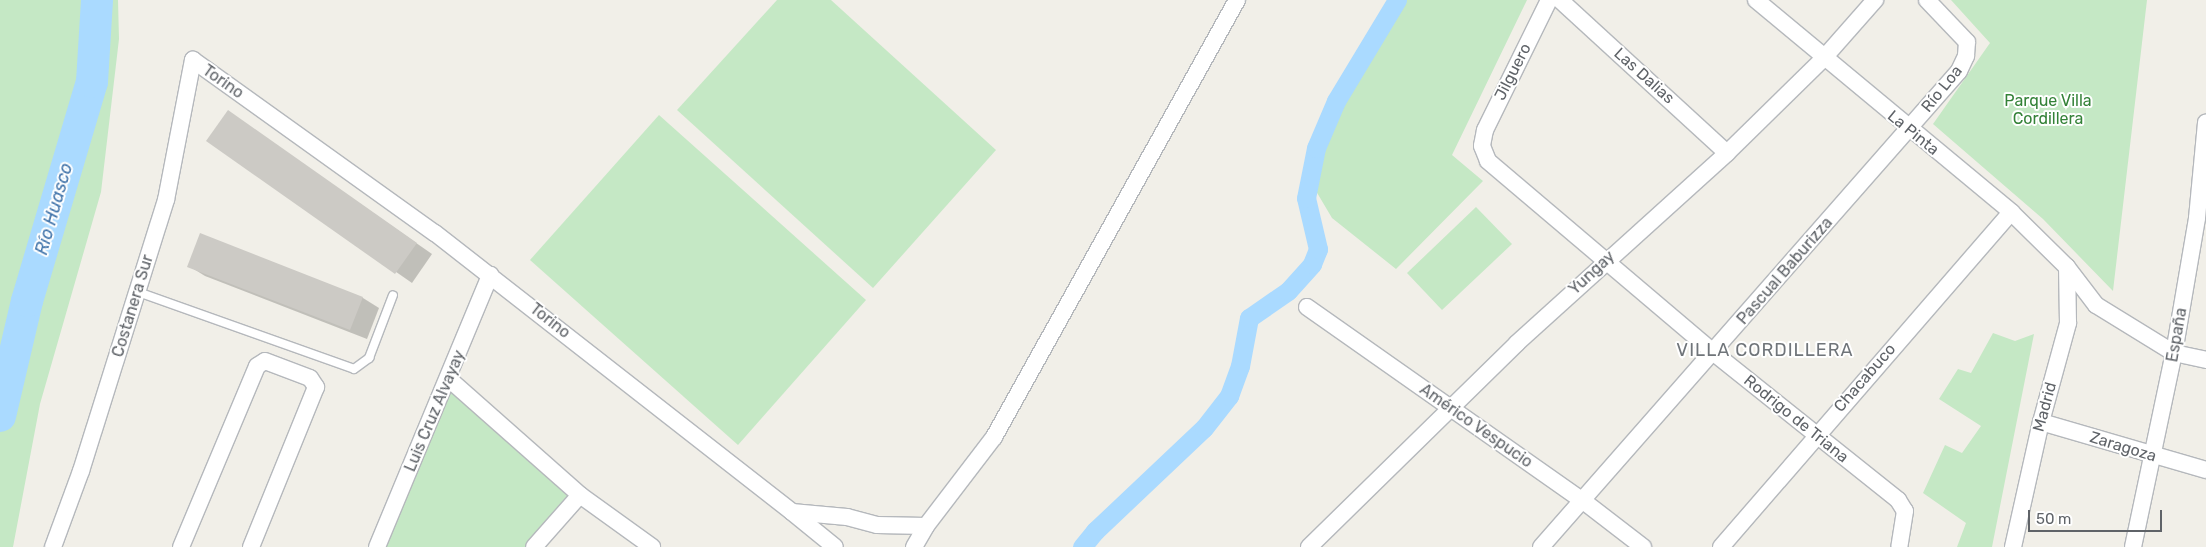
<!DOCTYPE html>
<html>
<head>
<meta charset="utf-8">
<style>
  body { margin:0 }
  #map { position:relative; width:2206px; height:547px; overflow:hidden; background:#f1efe8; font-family:Rubik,sans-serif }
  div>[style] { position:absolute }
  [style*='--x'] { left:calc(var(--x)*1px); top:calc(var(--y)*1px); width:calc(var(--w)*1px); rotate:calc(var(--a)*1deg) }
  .green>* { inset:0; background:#c5e8c5 }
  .shadow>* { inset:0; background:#0003 }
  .canal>* { height:19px; margin:-9.5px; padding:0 9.5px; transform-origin:9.5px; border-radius:9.5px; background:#aadaff }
  .river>* { height:32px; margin:-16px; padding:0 16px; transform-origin:16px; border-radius:16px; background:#aadaff }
  .building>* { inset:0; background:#cccac5 }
  .roads { filter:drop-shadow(1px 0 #b5b8bc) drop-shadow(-1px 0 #b5b8bc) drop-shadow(0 1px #b5b8bc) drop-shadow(0 -1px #b5b8bc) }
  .lane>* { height:8px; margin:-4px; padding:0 4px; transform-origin:4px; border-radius:4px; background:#fff }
  .street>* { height:16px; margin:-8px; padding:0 8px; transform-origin:8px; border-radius:8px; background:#fff }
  span { translate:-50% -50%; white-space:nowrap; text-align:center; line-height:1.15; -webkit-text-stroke:4px #fff; paint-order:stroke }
  .street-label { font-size:16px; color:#5f6368 }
  .park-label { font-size:16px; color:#348238 }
  .water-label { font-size:18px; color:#4174aa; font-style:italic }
  .neighbourhood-label { font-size:18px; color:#70757a; letter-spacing:1px }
  .scale { position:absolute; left:2028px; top:510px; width:134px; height:22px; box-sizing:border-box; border:2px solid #5f6368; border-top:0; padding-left:6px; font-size:15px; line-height:18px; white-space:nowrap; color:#5f6368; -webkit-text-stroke:4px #fff; paint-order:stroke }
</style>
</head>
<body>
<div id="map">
  <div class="green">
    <div style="clip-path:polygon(0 0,118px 0,119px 39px,101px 192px,40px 404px,13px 547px,0 547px)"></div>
    <div style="clip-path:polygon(777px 0,831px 0,996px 150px,873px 288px,677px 110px)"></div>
    <div style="clip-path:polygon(1391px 0,1527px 0,1452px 155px,1483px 181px,1396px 269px,1332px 218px,1316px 191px,1327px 121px)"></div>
    <div style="clip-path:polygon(1951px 0,2147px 0,2113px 291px,2043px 219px,1933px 124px,1990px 43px)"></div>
    <div style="clip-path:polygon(659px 115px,866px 300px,738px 445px,530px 260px)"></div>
    <div style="clip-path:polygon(1476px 207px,1512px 244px,1442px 310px,1407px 273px)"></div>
    <div style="clip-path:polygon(1993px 333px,2015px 341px,2034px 334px,1992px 547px,1957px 547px,1966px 523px,1923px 493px,1945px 445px,1962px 453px,1981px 426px,1939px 399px,1958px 369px,1971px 373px)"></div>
    <div style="clip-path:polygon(450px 383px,576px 495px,531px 547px,380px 547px)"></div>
  </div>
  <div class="shadow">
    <div style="clip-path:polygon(228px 112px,432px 254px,412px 283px,208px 141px)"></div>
    <div style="clip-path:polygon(201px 235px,363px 298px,379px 308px,367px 339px,205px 276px,189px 266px)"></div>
  </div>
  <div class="canal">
    <div style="--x:1082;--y:547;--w:21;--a:-51"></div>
    <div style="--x:1095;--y:531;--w:150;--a:-43.4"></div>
    <div style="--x:1204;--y:428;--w:41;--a:-52"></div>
    <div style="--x:1229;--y:396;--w:32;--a:-70"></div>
    <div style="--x:1240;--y:366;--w:49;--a:-79.4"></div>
    <div style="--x:1249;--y:318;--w:47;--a:-34.7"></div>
    <div style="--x:1288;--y:291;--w:36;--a:-48"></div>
    <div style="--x:1312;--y:264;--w:16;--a:-68"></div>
    <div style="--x:1318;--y:249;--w:52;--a:-103.2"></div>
    <div style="--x:1306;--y:198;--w:51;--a:-78.7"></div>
    <div style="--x:1316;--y:148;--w:51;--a:-66.9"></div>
    <div style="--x:1336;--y:101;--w:118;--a:-58.9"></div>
  </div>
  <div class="river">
    <div style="--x:0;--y:416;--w:118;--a:-76.8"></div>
    <div style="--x:27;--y:301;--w:228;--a:-73.5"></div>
    <div style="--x:92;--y:82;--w:82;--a:-86.5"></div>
  </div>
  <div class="building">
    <div style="clip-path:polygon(228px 110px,417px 243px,395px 274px,206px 141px)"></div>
    <div style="clip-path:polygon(200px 233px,363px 297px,350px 330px,187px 267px)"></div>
  </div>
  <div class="roads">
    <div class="lane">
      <div style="--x:138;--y:292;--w:229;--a:19.6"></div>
      <div style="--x:354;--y:369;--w:19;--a:-36"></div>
      <div style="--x:369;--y:358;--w:67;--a:-69.1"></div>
    </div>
    <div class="street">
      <div style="--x:1549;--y:0;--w:145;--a:116.2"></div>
      <div style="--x:1485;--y:130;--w:16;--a:101"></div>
      <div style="--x:1482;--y:146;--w:16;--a:68"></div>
      <div style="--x:1488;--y:161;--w:297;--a:40.3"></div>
      <div style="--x:1714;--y:353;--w:236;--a:38.6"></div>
      <div style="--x:1898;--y:500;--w:13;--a:58"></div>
      <div style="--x:1905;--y:511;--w:36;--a:99"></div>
      <div style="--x:1560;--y:0;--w:226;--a:42.5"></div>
      <div style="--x:1756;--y:0;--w:332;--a:39.7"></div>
      <div style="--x:2011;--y:212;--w:78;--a:44.5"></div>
      <div style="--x:2067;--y:267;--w:48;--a:52.7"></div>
      <div style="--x:2096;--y:305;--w:92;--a:31.6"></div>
      <div style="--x:2174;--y:353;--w:33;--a:12"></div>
      <div style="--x:1307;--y:307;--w:336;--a:35.1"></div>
      <div style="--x:1582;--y:500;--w:77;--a:37.6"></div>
      <div style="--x:449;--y:379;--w:175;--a:41.5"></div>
      <div style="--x:580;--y:495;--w:89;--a:35.8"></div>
      <div style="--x:2041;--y:422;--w:172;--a:16.2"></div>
      <div style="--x:792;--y:512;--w:55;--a:39.1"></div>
      <div style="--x:53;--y:547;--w:81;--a:-69.8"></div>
      <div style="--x:81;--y:471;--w:284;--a:-72.6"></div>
      <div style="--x:166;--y:200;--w:143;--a:-79.1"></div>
      <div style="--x:193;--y:60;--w:297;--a:35.6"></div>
      <div style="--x:435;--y:233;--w:453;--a:38"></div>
      <div style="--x:792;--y:512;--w:55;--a:5.2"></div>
      <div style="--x:847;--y:517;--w:31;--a:15"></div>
      <div style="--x:877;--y:525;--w:49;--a:1.2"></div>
      <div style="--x:181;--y:547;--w:196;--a:-67.2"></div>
      <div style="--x:257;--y:366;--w:9;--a:-32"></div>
      <div style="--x:265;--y:361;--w:48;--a:20.7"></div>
      <div style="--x:310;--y:378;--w:11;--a:56"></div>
      <div style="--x:316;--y:387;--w:173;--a:112.1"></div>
      <div style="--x:377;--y:547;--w:295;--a:-67.4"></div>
      <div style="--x:534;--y:547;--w:69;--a:-48.5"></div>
      <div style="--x:914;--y:547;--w:24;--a:-60"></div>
      <div style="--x:926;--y:526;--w:112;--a:-52.6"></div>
      <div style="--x:994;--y:437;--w:500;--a:-60.92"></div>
      <div style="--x:1309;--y:547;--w:291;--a:-44.4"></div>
      <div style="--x:1517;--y:343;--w:283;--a:-42.1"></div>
      <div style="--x:1727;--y:153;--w:134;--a:-44.4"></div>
      <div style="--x:1823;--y:59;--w:79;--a:-48.6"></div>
      <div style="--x:1541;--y:547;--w:633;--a:-48.71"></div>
      <div style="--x:1959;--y:71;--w:17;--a:-65"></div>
      <div style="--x:1966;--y:56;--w:14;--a:-86"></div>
      <div style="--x:1967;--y:42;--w:58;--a:-133.6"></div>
      <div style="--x:1721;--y:547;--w:443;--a:-49.1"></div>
      <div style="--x:2013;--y:547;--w:128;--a:-77.4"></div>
      <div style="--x:2041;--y:422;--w:103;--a:-74.7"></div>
      <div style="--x:2068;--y:323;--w:56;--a:-91"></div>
      <div style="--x:2133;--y:547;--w:198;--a:-78.1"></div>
      <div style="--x:2174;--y:353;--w:137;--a:-80.3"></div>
      <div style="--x:2197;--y:218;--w:96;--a:-84.6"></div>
    </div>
  </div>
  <div class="street-label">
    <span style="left:1513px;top:72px;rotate:-63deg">Jilguero</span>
    <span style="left:1644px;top:76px;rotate:42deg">Las Dalias</span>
    <span style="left:223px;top:82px;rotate:35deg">Torino</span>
    <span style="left:1942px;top:89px;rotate:-51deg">Río Loa</span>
    <span style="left:1913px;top:133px;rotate:39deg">La Pinta</span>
    <span style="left:1785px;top:271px;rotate:-49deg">Pascual Baburizza</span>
    <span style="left:1592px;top:273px;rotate:-43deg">Yungay</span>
    <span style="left:133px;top:306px;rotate:-73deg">Costanera Sur</span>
    <span style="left:550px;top:321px;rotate:38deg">Torino</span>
    <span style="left:2177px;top:335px;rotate:-80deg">España</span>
    <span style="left:1865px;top:378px;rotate:-49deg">Chacabuco</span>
    <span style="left:2045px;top:407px;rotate:-75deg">Madrid</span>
    <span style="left:435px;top:411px;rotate:-67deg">Luis Cruz Alvayay</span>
    <span style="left:1796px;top:419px;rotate:39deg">Rodrigo de Triana</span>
    <span style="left:1476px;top:426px;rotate:35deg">Américo Vespucio</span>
    <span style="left:2123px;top:447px;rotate:17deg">Zaragoza</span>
  </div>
  <div class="park-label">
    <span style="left:2048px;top:110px">Parque Villa<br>Cordillera</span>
  </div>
  <div class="water-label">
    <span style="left:54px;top:209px;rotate:-74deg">Río Huasco</span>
  </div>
  <div class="neighbourhood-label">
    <span style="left:1765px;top:350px">VILLA CORDILLERA</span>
  </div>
  <div class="scale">50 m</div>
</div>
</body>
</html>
